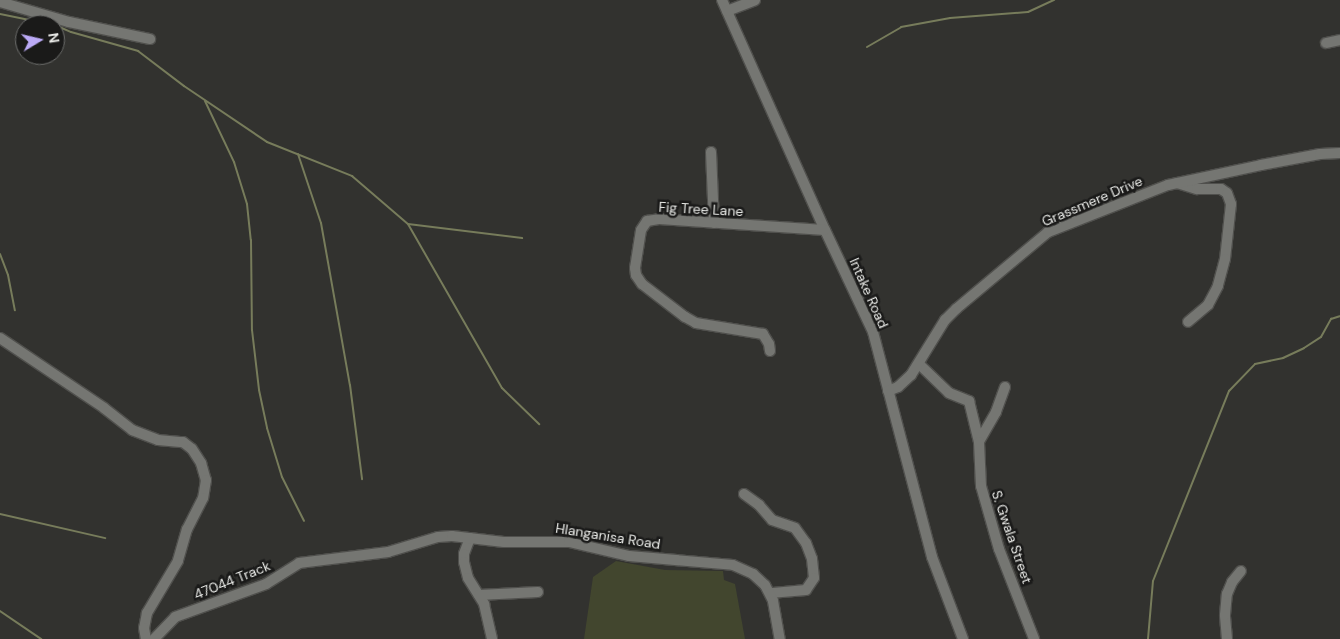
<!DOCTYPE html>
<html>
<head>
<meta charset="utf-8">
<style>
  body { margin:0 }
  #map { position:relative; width:1340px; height:639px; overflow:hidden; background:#32322f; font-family:"DM Sans",sans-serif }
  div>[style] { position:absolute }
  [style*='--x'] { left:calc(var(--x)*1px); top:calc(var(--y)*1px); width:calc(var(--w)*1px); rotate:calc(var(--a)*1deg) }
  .green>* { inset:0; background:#42462e }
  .stream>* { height:2px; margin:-1px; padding:0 1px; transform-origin:1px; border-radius:1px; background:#777c5b }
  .roads { filter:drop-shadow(1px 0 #50504d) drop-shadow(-1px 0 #50504d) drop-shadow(0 1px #50504d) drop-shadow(0 -1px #50504d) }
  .minor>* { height:10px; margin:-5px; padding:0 5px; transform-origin:5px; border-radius:5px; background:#757672 }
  span { translate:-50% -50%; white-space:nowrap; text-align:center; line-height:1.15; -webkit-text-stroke:5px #1a1a19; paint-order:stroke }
  .street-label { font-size:14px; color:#eaebe8 }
  .north { position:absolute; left:15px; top:15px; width:50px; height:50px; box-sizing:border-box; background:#1a1a19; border:1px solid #6d6e6c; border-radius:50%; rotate:81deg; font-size:14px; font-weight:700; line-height:20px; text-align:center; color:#eaebe8 }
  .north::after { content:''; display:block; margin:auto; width:18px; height:22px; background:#bbaaf6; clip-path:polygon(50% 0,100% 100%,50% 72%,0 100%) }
</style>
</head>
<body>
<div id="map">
  <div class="green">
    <div style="clip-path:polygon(616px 561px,665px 570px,723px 571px,724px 580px,735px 584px,745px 639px,584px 639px,593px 577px)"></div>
  </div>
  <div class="stream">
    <div style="--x:0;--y:14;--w:55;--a:11.5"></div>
    <div style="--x:55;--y:25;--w:17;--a:24"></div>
    <div style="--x:71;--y:32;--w:70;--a:15.8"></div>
    <div style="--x:138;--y:51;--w:58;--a:37.3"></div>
    <div style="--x:184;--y:86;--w:100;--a:34"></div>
    <div style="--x:267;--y:142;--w:92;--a:21.8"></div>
    <div style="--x:352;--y:176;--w:74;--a:40.6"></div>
    <div style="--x:408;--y:224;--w:189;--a:60.2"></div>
    <div style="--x:502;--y:388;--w:52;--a:44.2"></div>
    <div style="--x:867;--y:47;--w:39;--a:-30"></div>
    <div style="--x:901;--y:27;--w:50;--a:-10.4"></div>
    <div style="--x:950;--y:18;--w:78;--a:-4.4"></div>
    <div style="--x:1028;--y:12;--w:29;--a:-25"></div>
    <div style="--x:205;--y:101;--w:68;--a:64.6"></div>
    <div style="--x:234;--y:162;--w:44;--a:72.8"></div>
    <div style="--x:247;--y:204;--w:36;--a:84"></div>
    <div style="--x:251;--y:240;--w:90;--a:89.4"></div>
    <div style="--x:252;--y:330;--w:60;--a:83.3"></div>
    <div style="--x:259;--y:390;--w:39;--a:78"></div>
    <div style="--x:267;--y:428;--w:51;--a:73"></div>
    <div style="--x:282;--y:477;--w:49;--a:63.4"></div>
    <div style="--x:298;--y:154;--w:73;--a:71.6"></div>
    <div style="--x:321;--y:223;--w:165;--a:79.9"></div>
    <div style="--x:350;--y:385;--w:95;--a:82.7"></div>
    <div style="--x:408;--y:224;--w:115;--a:7"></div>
    <div style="--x:0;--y:254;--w:22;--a:69"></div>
    <div style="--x:8;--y:275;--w:36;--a:79"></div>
    <div style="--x:0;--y:514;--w:108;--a:12.9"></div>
    <div style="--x:0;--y:611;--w:50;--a:34.3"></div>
    <div style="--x:1148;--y:639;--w:58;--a:-85.1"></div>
    <div style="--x:1153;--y:581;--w:205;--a:-68.2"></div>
    <div style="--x:1229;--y:391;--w:37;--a:-46"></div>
    <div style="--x:1255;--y:364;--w:29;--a:-12"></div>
    <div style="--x:1283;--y:358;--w:23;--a:-25"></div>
    <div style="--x:1304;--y:348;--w:20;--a:-33"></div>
    <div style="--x:1321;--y:337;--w:21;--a:-61"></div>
    <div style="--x:1331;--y:319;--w:9;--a:-18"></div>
  </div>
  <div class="roads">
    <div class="minor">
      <div style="--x:722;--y:0;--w:252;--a:65.9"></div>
      <div style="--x:825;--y:230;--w:113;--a:64.8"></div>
      <div style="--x:873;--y:332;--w:233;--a:75.3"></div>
      <div style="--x:932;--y:557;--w:88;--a:69.3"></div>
      <div style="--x:0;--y:2;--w:72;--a:16.2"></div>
      <div style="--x:69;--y:22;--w:83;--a:11.9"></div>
      <div style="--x:727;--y:11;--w:30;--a:-21"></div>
      <div style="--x:1326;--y:43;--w:14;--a:-12"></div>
      <div style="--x:711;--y:152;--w:71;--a:87.6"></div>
      <div style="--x:1177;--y:183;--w:21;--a:17"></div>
      <div style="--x:1197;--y:189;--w:24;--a:0"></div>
      <div style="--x:1221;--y:189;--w:7;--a:34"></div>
      <div style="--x:1227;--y:193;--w:12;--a:70"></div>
      <div style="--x:1231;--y:204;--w:55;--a:96.2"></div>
      <div style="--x:1225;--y:259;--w:28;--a:105"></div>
      <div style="--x:1218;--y:286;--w:21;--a:118"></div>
      <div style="--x:1208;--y:305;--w:26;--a:140"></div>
      <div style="--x:0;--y:338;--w:125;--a:33.9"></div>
      <div style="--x:104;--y:408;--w:36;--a:38"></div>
      <div style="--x:132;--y:430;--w:28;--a:21"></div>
      <div style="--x:158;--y:440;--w:25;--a:5"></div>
      <div style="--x:183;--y:442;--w:11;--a:38"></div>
      <div style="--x:192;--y:449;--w:17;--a:57"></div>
      <div style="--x:201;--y:463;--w:18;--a:74"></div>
      <div style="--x:206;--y:480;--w:18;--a:99"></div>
      <div style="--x:203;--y:498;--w:35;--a:117"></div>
      <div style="--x:187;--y:529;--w:33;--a:106"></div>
      <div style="--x:178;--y:561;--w:61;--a:120.8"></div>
      <div style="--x:147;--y:613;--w:15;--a:101"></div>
      <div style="--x:144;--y:628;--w:11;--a:80"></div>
      <div style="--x:770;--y:351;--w:7;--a:-98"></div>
      <div style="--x:769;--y:344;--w:12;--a:-121"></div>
      <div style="--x:763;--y:334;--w:68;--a:-170.7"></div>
      <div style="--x:696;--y:323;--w:13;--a:-151"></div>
      <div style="--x:685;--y:317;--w:54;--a:-142.5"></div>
      <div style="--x:642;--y:284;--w:11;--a:-124"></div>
      <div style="--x:636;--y:275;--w:7;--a:-98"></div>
      <div style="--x:635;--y:268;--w:38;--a:-81"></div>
      <div style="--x:641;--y:230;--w:11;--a:-56"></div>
      <div style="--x:647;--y:221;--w:12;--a:-9"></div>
      <div style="--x:659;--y:219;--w:166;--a:3.8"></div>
      <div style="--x:919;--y:364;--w:42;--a:44"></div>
      <div style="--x:949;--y:393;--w:22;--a:22"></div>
      <div style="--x:969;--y:401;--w:42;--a:76.3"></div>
      <div style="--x:1005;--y:387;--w:27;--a:110"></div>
      <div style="--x:996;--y:412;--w:34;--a:120"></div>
      <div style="--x:979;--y:442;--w:44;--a:87.4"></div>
      <div style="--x:981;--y:486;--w:66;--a:74.1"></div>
      <div style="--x:999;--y:549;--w:97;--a:68.7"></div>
      <div style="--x:888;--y:391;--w:11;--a:-22"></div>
      <div style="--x:898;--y:387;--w:18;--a:-43"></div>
      <div style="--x:911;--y:375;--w:65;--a:-58.3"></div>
      <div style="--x:945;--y:320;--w:16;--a:-45"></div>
      <div style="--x:956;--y:309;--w:120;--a:-39.9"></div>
      <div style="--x:1048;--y:232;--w:129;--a:-21.4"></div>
      <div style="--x:1168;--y:185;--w:95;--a:-12.1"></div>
      <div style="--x:1261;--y:165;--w:60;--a:-10.6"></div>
      <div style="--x:1320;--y:154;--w:20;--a:-3"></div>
      <div style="--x:744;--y:494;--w:19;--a:36"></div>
      <div style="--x:759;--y:505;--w:20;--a:49"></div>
      <div style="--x:772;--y:520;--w:24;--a:19"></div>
      <div style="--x:795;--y:528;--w:19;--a:54"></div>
      <div style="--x:806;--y:543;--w:17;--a:69"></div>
      <div style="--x:812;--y:559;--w:19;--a:84"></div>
      <div style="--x:814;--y:578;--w:14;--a:124"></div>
      <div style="--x:806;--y:590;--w:36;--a:175"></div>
      <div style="--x:470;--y:538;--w:17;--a:111"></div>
      <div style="--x:464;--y:554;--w:8;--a:90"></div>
      <div style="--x:464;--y:562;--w:16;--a:76"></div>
      <div style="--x:468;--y:578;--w:31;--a:58"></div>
      <div style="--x:484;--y:604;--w:36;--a:77"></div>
      <div style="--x:479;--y:595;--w:59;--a:-2.9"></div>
      <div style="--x:154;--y:639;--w:30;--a:-46"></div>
      <div style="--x:175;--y:617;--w:97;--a:-19.9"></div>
      <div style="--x:266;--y:584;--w:39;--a:-32"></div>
      <div style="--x:299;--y:563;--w:90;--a:-7"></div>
      <div style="--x:388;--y:552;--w:52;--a:-16.7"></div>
      <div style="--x:438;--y:537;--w:14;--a:-4"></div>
      <div style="--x:452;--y:536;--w:52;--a:6.6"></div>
      <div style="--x:504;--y:542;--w:65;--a:0"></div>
      <div style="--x:569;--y:542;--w:62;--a:13.1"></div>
      <div style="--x:629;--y:556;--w:104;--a:4.9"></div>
      <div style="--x:733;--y:565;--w:22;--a:24"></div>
      <div style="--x:753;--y:574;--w:16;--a:43"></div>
      <div style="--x:765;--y:585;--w:18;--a:63"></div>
      <div style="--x:773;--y:601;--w:39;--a:80"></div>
      <div style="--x:1227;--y:639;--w:24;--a:-95"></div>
      <div style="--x:1225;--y:615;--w:21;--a:-85"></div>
      <div style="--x:1227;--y:594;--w:13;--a:-67"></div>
      <div style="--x:1232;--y:582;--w:14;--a:-51"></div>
    </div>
  </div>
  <div class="street-label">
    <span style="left:1092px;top:201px;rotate:-23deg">Grassmere Drive</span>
    <span style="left:701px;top:209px;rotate:3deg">Fig Tree Lane</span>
    <span style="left:869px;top:293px;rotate:66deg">Intake Road</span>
    <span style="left:608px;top:536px;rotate:9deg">Hlanganisa Road</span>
    <span style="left:1012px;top:537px;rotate:71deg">S. Gwala Street</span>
    <span style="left:232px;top:580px;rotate:-22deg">47044 Track</span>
  </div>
  <div class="north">N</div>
</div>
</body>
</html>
